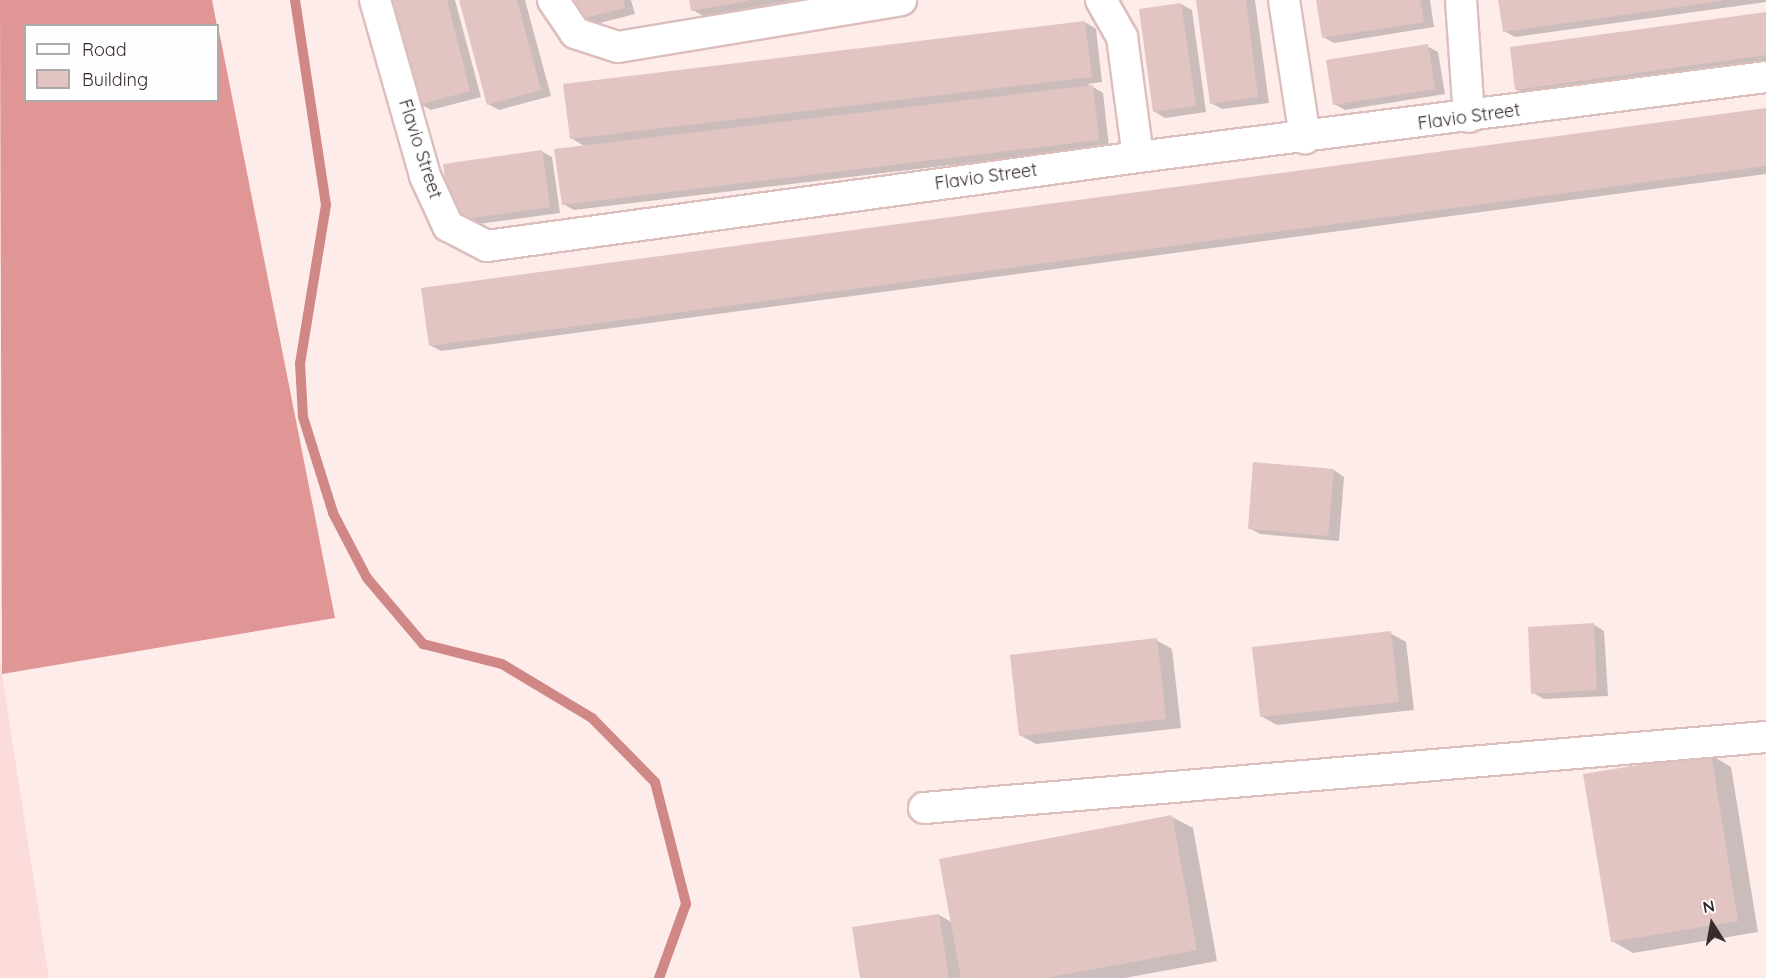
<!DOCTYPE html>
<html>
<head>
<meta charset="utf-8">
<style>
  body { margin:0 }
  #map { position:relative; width:1766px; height:978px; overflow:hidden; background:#feeceb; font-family:Quicksand,sans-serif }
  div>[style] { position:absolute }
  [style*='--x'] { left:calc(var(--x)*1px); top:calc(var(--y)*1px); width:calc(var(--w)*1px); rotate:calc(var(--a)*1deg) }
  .built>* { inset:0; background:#fcdcdb }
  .forest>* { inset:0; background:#df9695 }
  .shadow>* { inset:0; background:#0003 }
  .stream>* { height:10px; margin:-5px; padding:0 5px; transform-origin:5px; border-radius:5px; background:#d08887 }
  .building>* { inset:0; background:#e2c4c3 }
  .roads { filter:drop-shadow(2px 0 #dcbfbd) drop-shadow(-2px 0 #dcbfbd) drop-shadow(0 2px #dcbfbd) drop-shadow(0 -2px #dcbfbd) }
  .street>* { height:30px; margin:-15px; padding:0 15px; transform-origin:15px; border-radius:15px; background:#fff }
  span { translate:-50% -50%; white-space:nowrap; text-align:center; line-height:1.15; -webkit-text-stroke:4.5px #fefefe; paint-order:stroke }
  .street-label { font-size:18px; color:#372b2b }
  .legend { position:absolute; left:24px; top:24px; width:195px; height:78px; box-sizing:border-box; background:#fefefe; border:2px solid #aeaaaa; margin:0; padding:8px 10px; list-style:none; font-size:18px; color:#372b2b }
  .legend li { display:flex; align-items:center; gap:12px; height:30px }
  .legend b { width:30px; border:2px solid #aeaaaa }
  .north { position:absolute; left:1682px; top:894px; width:60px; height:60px; -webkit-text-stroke:4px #fefefe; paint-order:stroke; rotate:349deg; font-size:16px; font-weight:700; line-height:24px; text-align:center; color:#372b2b }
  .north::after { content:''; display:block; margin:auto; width:21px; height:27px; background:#372b2b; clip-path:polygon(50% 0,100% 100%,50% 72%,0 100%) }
</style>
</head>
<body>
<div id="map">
  <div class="built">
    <div style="clip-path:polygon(0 660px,2px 674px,49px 978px,0 978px)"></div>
  </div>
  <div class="forest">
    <div style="clip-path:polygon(0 0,212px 0,217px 26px,26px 26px,26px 100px,218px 100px,218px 26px,335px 618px,2px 674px)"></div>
  </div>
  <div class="shadow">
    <div style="clip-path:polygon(393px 0,455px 0,481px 97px,431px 110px,420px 104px)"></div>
    <div style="clip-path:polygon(460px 0,525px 0,551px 96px,499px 110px,488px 104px)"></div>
    <div style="clip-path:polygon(576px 0,631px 0,635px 14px,592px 25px,581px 19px)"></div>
    <div style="clip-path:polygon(691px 0,796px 0,703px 16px,693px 10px)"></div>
    <div style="clip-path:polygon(1198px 0,1255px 0,1269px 103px,1222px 109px,1211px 103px)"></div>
    <div style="clip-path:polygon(1317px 0,1430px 0,1434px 27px,1334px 43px,1323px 37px)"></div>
    <div style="clip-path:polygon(1500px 0,1766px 0,1766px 2px,1515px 37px,1504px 31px)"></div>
    <div style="clip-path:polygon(1181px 4px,1192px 10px,1206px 112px,1165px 118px,1155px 112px)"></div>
    <div style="clip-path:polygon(1766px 13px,1766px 62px,1527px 95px,1516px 89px)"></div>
    <div style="clip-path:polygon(1085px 22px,1096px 29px,1102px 82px,1088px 84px,1103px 93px,1109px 146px,574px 210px,563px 204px,586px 147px,571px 138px)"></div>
    <div style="clip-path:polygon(1427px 46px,1438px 52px,1445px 94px,1345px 110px,1334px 104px)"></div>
    <div style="clip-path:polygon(1766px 110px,1766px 174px,441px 351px,430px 345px)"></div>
    <div style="clip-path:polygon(541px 151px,552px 157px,560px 213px,463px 226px,452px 220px)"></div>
    <div style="clip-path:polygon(1334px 470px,1344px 477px,1339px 541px,1260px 534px,1249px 528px)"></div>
    <div style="clip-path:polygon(1593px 624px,1604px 631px,1608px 696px,1544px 699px,1533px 693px)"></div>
    <div style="clip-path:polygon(1390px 633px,1406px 642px,1414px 710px,1277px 725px,1261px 716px)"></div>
    <div style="clip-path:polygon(1156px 640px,1172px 649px,1181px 728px,1036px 744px,1020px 735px)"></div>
    <div style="clip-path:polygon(1711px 755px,1731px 767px,1758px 932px,1633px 953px,1612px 941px)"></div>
    <div style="clip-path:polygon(1172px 817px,1193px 828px,1217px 961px,1125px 978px,862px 978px,939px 915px,953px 923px)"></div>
  </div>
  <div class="stream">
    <div style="--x:295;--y:0;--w:207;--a:81.4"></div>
    <div style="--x:326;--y:205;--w:160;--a:99.3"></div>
    <div style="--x:300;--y:363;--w:54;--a:86.8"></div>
    <div style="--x:303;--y:417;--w:101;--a:72.6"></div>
    <div style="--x:333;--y:513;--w:73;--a:62.4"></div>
    <div style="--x:367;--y:578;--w:87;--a:49.7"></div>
    <div style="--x:423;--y:644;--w:81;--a:14.2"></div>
    <div style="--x:502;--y:664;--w:105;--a:31"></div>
    <div style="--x:592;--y:718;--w:90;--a:45.5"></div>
    <div style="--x:655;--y:782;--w:126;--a:75.7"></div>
    <div style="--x:686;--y:904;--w:79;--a:110"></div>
  </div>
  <div class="building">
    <div style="clip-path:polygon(392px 0,447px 0,470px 91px,418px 105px)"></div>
    <div style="clip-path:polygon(459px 0,517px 0,541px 90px,487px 105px)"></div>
    <div style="clip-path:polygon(575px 0,623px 0,625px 8px,580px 19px)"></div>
    <div style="clip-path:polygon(689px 0,748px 0,748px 1px,691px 11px)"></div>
    <div style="clip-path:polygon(1196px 0,1246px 0,1258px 97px,1210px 104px)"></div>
    <div style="clip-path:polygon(1316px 0,1420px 0,1424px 22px,1322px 38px)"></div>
    <div style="clip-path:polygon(1498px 0,1722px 0,1722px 1px,1503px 32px)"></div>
    <div style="clip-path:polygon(1181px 3px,1196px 106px,1153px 112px,1139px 9px)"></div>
    <div style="clip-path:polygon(1766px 12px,1766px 55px,1515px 90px,1510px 47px)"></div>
    <div style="clip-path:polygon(1085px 21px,1092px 77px,570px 139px,563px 84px)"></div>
    <div style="clip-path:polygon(1428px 44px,1435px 89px,1333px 105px,1326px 60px)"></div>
    <div style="clip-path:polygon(1093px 85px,1099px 140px,562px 205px,554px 149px)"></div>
    <div style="clip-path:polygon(1766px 108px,1766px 166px,429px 346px,421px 288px)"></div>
    <div style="clip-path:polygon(542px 150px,550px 207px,451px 221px,443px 164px)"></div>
    <div style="clip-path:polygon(1253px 462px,1334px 469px,1328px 536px,1248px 529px)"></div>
    <div style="clip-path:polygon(1594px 623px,1597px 690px,1531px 694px,1528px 627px)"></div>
    <div style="clip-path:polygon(1391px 631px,1399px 702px,1260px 717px,1252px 647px)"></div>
    <div style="clip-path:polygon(1157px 638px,1166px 719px,1019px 736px,1010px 655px)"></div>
    <div style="clip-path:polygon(1711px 753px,1738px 921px,1611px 942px,1583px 774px)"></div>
    <div style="clip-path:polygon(1172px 815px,1197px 950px,1046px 978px,961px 978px,939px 859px)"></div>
    <div style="clip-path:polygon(939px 914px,949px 978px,860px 978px,852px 927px)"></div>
  </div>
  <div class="roads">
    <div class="street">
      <div style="--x:375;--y:0;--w:183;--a:74.1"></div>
      <div style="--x:425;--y:176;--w:55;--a:65.3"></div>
      <div style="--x:448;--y:226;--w:44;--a:27.1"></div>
      <div style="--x:487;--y:246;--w:657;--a:-7.78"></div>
      <div style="--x:1138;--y:157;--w:633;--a:-7.26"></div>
      <div style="--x:553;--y:0;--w:40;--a:56"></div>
      <div style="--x:575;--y:33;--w:45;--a:18"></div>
      <div style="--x:618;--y:47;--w:287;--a:-9.4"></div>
      <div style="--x:1101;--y:0;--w:43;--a:60.4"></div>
      <div style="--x:1122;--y:37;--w:121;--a:82.4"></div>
      <div style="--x:1284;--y:0;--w:140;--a:81.3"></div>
      <div style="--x:1461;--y:0;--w:117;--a:86.1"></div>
      <div style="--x:924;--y:808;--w:845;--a:-4.82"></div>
    </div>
  </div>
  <div class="street-label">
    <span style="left:1469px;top:117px;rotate:-8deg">Flavio Street</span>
    <span style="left:420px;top:149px;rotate:72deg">Flavio Street</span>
    <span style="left:986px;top:177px;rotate:-8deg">Flavio Street</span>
  </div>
  <ul class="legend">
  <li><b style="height:8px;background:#fff"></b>Road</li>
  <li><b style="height:16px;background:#e2c4c3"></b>Building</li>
  </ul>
  <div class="north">N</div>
</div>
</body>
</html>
